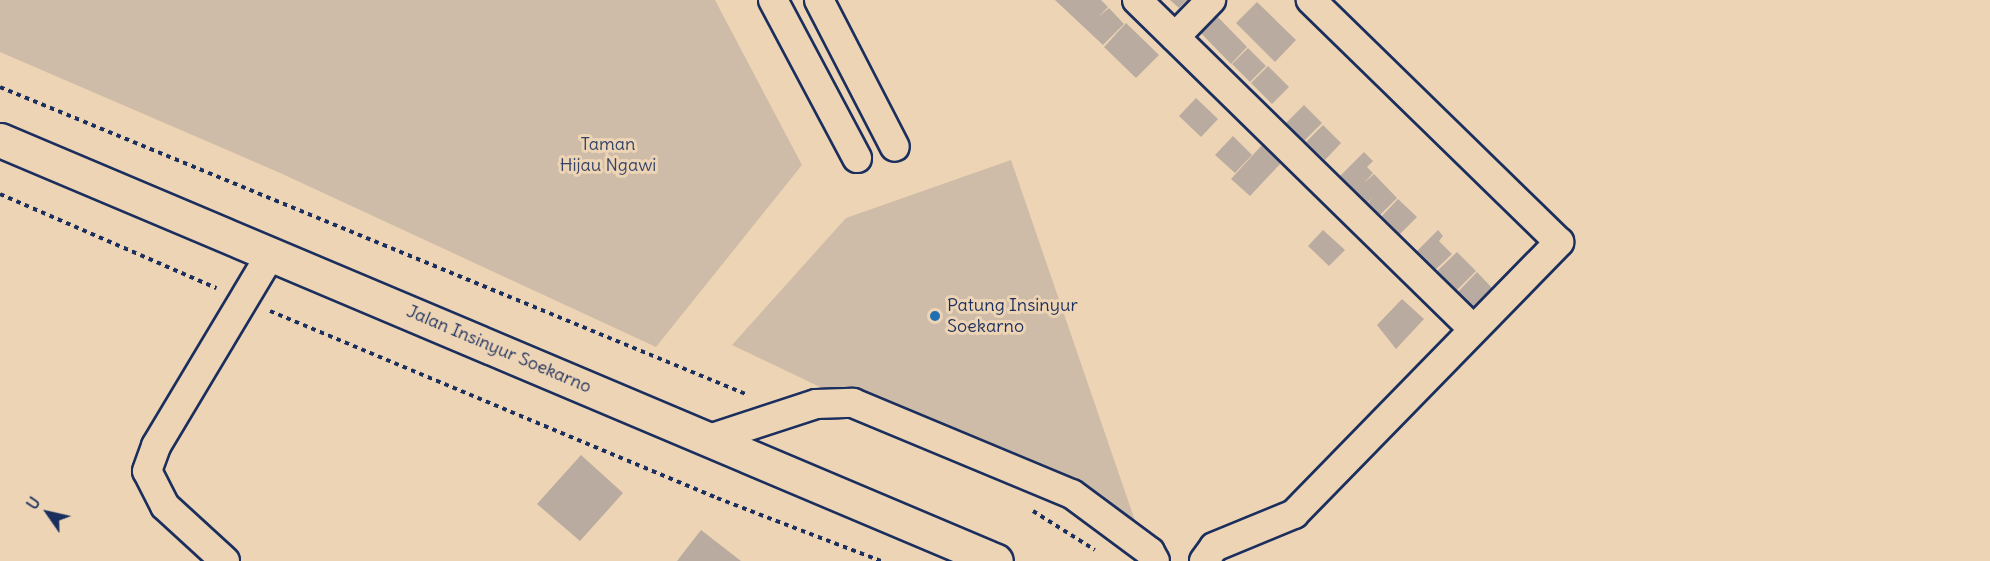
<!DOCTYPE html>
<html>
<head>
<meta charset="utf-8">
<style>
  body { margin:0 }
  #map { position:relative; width:1990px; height:561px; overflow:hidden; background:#edd4b5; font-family:Delius,sans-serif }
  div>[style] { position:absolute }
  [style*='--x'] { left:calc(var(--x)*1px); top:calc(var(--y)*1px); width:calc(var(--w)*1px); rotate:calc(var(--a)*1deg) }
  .green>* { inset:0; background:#cfbca8 }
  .building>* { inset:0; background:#b9aba0 }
  .path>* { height:4px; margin-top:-2px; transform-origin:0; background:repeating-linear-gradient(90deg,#1b2f5e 0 4.5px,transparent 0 9px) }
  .roads { filter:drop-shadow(2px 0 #1b2f5e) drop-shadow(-2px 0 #1b2f5e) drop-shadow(0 2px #1b2f5e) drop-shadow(0 -2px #1b2f5e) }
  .minor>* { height:28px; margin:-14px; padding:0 14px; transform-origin:14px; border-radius:14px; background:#edd4b5 }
  .highway>* { height:33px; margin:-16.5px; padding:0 16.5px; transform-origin:16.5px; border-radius:16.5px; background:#edd4b5 }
  .dots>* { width:16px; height:16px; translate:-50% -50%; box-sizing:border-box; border:3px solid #edd4b5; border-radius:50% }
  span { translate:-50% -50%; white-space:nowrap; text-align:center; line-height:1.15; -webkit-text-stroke:6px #edd4b5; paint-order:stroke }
  .park-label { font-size:18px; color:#364469 }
  .poi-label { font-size:18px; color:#1b2f5e }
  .left { translate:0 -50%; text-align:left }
  .street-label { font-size:18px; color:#1b2f5e }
  .north { position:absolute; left:18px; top:483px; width:60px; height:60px; -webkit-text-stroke:4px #edd4b5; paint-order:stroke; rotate:304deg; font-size:16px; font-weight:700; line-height:24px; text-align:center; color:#1b2f5e }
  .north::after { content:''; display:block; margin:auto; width:21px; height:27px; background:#1b2f5e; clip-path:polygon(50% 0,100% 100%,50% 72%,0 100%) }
</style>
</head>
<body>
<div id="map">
  <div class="green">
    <div style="clip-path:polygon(0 0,715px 0,802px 165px,656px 347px,278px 172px,0 52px)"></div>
    <div style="clip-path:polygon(1011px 160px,1142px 541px,732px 345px,846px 218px)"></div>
  </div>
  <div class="building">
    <div style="clip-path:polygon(1055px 0,1101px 0,1108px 7px,1098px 17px,1109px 8px,1124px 24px,1103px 45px)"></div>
    <div style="clip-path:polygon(1170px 0,1187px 0,1179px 8px)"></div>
    <div style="clip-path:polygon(1257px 2px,1296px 40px,1275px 62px,1236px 23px)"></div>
    <div style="clip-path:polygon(1212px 11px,1247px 47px,1231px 64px,1196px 28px)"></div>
    <div style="clip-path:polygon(1126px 23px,1159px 55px,1136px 78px,1104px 47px)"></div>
    <div style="clip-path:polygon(1248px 48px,1266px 66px,1250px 82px,1232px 64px)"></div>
    <div style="clip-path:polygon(1268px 66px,1289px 87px,1272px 104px,1251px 83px)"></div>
    <div style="clip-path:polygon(1196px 98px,1218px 119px,1201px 137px,1179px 116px)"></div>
    <div style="clip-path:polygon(1304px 105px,1322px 123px,1304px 141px,1286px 123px)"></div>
    <div style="clip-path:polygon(1323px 125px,1341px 143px,1325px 160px,1306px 142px)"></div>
    <div style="clip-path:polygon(1233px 136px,1252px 155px,1235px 173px,1215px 155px)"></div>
    <div style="clip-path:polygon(1262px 145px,1281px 163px,1250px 196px,1231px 179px)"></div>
    <div style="clip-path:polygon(1364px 152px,1373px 161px,1367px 167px,1373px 173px,1364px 183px,1374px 174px,1397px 198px,1380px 215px,1368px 203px,1374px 196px,1367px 203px,1340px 176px)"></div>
    <div style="clip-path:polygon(1398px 199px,1417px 217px,1399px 235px,1381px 217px)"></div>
    <div style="clip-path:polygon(1323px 230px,1345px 250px,1329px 266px,1308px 246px)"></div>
    <div style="clip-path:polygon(1438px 230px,1443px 236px,1439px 241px,1452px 254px,1432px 273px,1413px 255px)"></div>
    <div style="clip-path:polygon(1457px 252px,1476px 271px,1453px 294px,1433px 275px)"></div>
    <div style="clip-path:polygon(1477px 272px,1492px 288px,1468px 311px,1454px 296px)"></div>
    <div style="clip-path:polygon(1402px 299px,1424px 319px,1396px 349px,1377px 325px)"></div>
    <div style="clip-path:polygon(581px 455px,623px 493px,580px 541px,537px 504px)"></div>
    <div style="clip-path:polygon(701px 530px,741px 561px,677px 561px)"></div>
  </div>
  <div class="path">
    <div style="--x:0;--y:87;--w:809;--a:22.38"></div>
    <div style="--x:0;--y:194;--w:236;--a:23.5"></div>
    <div style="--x:270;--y:311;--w:485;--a:22.7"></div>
    <div style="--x:717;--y:498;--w:176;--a:21"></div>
    <div style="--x:1033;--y:511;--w:73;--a:32.2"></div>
  </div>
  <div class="roads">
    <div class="minor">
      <div style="--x:773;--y:0;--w:179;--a:62"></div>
      <div style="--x:819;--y:0;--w:165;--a:62.7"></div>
      <div style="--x:1137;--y:0;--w:470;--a:44.4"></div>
      <div style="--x:1175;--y:37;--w:52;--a:-45.8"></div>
      <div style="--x:712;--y:438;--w:109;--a:-18.1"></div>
      <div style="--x:816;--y:404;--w:37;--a:-2"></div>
      <div style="--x:853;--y:403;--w:237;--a:22.6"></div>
      <div style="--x:1072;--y:494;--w:97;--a:36.6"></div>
      <div style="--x:1150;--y:552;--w:10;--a:61"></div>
      <div style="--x:225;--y:561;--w:81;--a:-137.5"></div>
      <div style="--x:165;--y:506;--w:39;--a:-117"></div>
      <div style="--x:147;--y:471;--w:27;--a:-70"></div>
      <div style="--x:156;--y:446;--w:224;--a:-59.1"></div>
      <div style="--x:1204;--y:561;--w:17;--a:-54"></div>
      <div style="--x:1214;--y:547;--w:87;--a:-22.4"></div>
      <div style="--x:1294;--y:514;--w:380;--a:-45.7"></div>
      <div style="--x:1559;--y:242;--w:347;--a:-135.7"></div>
    </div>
    <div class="highway">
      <div style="--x:0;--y:140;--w:1081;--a:22.91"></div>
    </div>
  </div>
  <div class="dots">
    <div style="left:935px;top:316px;background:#1f6fb2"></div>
  </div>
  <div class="park-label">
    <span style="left:608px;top:155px">Taman<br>Hijau Ngawi</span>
  </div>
  <div class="poi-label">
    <span class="left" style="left:947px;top:316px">Patung Insinyur<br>Soekarno</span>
  </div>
  <div class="street-label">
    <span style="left:499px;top:349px;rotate:23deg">Jalan Insinyur Soekarno</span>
  </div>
  <div class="north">U</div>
</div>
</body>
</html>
